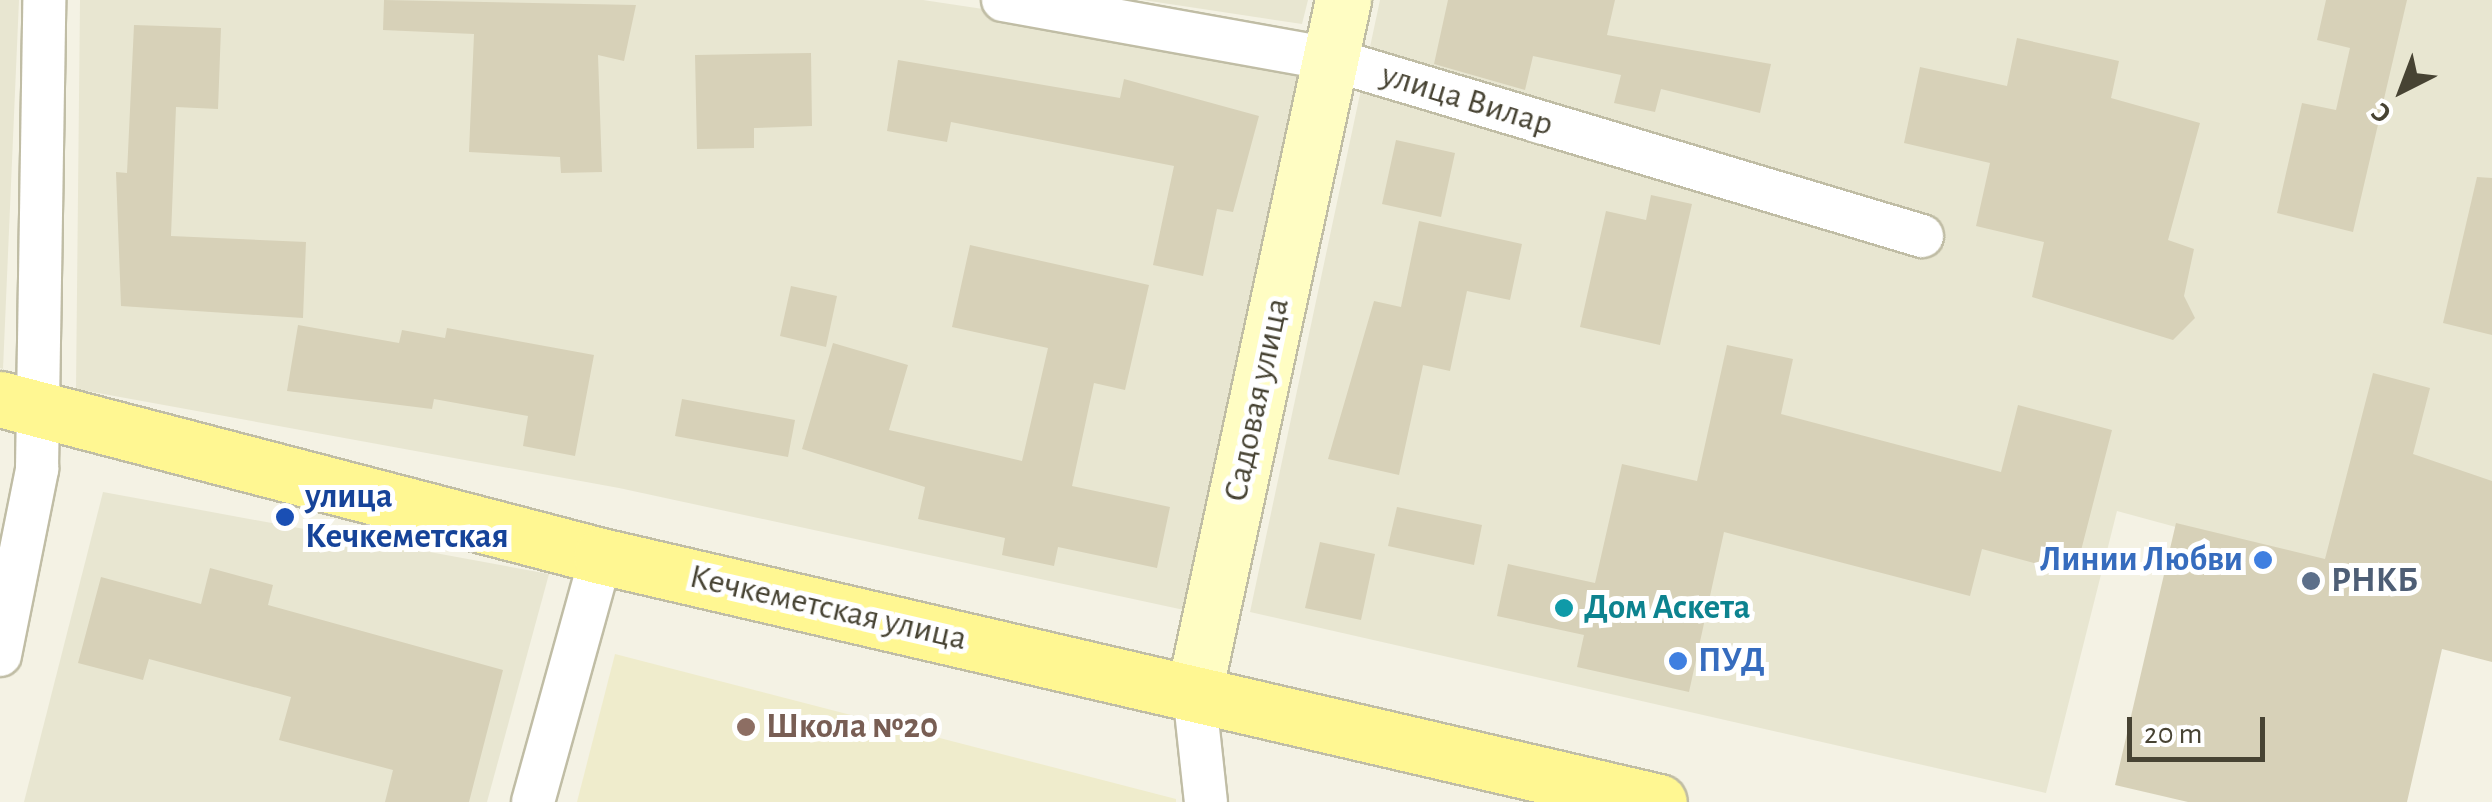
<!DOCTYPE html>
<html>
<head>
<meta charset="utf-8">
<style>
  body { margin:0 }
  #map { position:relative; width:2492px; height:802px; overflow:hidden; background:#f4f2e4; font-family:"Alegreya Sans",sans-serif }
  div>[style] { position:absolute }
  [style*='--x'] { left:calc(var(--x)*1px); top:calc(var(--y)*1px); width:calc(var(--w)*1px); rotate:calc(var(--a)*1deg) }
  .residential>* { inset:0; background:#e8e6d1 }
  .education>* { inset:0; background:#efeccc }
  .building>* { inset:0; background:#d7d1b8 }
  .roads { filter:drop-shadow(2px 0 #c0bda5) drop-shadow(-2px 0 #c0bda5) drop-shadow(0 2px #c0bda5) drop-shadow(0 -2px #c0bda5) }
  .street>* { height:42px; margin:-21px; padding:0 21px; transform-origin:21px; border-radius:21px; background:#fff }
  .secondary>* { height:55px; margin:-27.5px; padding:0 27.5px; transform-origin:27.5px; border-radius:27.5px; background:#fffdc3 }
  .primary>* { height:55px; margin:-27.5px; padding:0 27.5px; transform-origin:27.5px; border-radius:27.5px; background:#fff792 }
  .dots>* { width:28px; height:28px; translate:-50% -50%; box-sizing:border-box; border:5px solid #fff; border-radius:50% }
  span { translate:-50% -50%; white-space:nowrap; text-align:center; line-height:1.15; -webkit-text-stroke:10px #fff; paint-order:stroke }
  .street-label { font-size:35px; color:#474333 }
  .transit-label { font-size:35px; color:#164399; font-weight:700 }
  .left { translate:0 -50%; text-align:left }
  .shop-label { font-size:35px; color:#366cbe; font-weight:700 }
  .right { translate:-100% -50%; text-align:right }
  .service-label { font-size:35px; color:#4e5e75; font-weight:700 }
  .culture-label { font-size:35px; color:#0d838f; font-weight:700 }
  .education-label { font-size:35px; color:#785e54; font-weight:700 }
  .north { position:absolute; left:2352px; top:40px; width:100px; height:100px; -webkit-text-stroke:8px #fff; paint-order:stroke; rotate:222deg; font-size:28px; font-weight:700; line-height:40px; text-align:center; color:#474333 }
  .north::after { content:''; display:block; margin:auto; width:35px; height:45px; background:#474333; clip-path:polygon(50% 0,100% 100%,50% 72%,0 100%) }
  .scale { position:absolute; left:2127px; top:717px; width:138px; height:45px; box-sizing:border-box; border:5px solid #474333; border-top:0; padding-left:12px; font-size:30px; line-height:35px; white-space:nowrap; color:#474333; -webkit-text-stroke:8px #fff; paint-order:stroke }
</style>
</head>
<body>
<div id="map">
  <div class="residential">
    <div style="clip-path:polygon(0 0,19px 0,3px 369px,0 368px)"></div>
    <div style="clip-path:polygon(80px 0,923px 0,1302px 57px,1198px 613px,619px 488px,76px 389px)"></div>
    <div style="clip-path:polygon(1143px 0,1308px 0,1302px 24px)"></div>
    <div style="clip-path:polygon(1380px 0,2492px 0,2492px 613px,2117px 511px,2046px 793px,1250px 612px)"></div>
    <div style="clip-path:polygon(103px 492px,549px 574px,487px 802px,24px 802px)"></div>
  </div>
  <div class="education">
    <div style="clip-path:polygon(615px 654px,1176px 799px,1176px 802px,577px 802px)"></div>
  </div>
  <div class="building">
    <div style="clip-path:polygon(384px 0,636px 5px,624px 61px,598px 55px,602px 172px,561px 173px,560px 157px,469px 152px,474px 34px,383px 30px)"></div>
    <div style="clip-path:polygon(1448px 0,1615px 0,1607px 35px,1771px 64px,1760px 113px,1661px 89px,1655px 112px,1614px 103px,1621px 75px,1533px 56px,1525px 90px,1434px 64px)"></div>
    <div style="clip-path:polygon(2326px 0,2407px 0,2353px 232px,2277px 213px,2302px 103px,2336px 110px,2350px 48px,2317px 40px)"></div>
    <div style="clip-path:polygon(134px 25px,221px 28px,218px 109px,176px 107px,171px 236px,306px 242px,303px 318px,121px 306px,116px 172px,127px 173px)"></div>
    <div style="clip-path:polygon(2017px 38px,2119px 61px,2111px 98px,2200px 123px,2168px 240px,2194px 249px,2184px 296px,2195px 318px,2173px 340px,2032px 297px,2044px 242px,1976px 226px,1990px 163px,1904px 143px,1920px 67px,2007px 86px)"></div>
    <div style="clip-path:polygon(811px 53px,812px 126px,754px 128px,754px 148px,697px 149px,695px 55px)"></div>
    <div style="clip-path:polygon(898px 60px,1120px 98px,1124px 79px,1259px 116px,1233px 212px,1217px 209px,1203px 276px,1153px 265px,1174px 166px,951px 122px,947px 142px,887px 131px)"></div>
    <div style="clip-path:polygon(1396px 140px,1455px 153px,1441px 217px,1382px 204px)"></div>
    <div style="clip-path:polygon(2477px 177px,2492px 178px,2492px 335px,2443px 323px)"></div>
    <div style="clip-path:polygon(1651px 195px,1692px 204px,1660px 345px,1580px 327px,1606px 211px,1646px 220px)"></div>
    <div style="clip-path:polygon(1419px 221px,1522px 244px,1510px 300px,1467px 291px,1450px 371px,1423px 365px,1399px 475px,1328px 459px,1374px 301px,1401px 307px)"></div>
    <div style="clip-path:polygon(970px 245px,1149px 285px,1125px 390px,1094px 383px,1072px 486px,1170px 507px,1157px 568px,1058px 547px,1054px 566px,1002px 555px,1005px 538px,918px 519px,925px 487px,802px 449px,833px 343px,908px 365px,889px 430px,1022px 461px,1048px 348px,952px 327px)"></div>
    <div style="clip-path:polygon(791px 286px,837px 296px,826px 347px,780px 336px)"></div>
    <div style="clip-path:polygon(298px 325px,399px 343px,402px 330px,445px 338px,447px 328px,594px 355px,575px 456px,523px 446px,528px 416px,434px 399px,432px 409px,287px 391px)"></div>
    <div style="clip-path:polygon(1727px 345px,1793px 359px,1781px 414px,2001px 472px,2018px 405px,2112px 430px,2075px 574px,1982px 549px,1970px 596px,1724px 532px,1689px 692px,1577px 667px,1584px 635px,1497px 616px,1508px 564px,1595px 583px,1622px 464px,1697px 481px)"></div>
    <div style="clip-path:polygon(2373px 373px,2430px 388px,2413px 454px,2492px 481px,2492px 662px,2442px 649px,2407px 802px,2188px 802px,2115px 785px,2176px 523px,2325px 559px)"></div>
    <div style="clip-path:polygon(682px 399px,795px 420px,788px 457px,675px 436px)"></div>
    <div style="clip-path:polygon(1397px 507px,1482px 525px,1474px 565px,1388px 546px)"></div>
    <div style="clip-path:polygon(1320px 542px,1375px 554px,1361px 620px,1305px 608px)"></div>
    <div style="clip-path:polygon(210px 568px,273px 585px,268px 605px,503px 670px,469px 802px,385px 802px,393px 770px,279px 740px,291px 697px,149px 659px,143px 680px,78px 663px,101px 577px,201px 604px)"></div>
  </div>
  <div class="roads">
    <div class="street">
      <div style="--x:1003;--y:0;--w:332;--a:10.2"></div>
      <div style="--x:1330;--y:59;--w:618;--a:16.65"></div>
      <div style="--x:0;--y:655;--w:190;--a:-78.7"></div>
      <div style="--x:37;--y:469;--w:469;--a:-89.1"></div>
      <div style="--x:1194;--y:692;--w:111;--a:83.8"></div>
      <div style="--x:533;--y:802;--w:255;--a:-74.5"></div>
    </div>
    <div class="secondary">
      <div style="--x:1194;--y:692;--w:708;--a:-77.85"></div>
    </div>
    <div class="primary">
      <div style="--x:0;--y:399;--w:621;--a:14.64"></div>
      <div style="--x:601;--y:556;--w:1086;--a:13.09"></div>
    </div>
  </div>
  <div class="dots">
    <div style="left:285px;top:517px;background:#1a4fb4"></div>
    <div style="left:2263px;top:560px;background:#3f7fe0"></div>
    <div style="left:2311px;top:581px;background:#5c6f8a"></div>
    <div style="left:1564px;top:608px;background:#0f9aa8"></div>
    <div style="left:1678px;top:661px;background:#3f7fe0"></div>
    <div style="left:746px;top:727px;background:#8d6e63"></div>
  </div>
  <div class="street-label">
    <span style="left:1467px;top:100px;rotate:17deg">улица Вилар</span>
    <span style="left:1257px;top:400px;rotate:-78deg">Садовая улица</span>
    <span style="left:828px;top:608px;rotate:13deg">Кечкеметская улица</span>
  </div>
  <div class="transit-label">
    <span class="left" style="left:305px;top:517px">улица<br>Кечкеметская</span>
  </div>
  <div class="shop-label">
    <span class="right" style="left:2243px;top:560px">Линии Любви</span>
    <span class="left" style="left:1698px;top:661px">ПУД</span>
  </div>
  <div class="service-label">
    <span class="left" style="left:2331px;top:581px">РНКБ</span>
  </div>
  <div class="culture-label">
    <span class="left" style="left:1584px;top:608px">Дом Аскета</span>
  </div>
  <div class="education-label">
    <span class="left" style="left:766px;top:727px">Школа №20</span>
  </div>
  <div class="north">С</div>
  <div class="scale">20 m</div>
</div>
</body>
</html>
